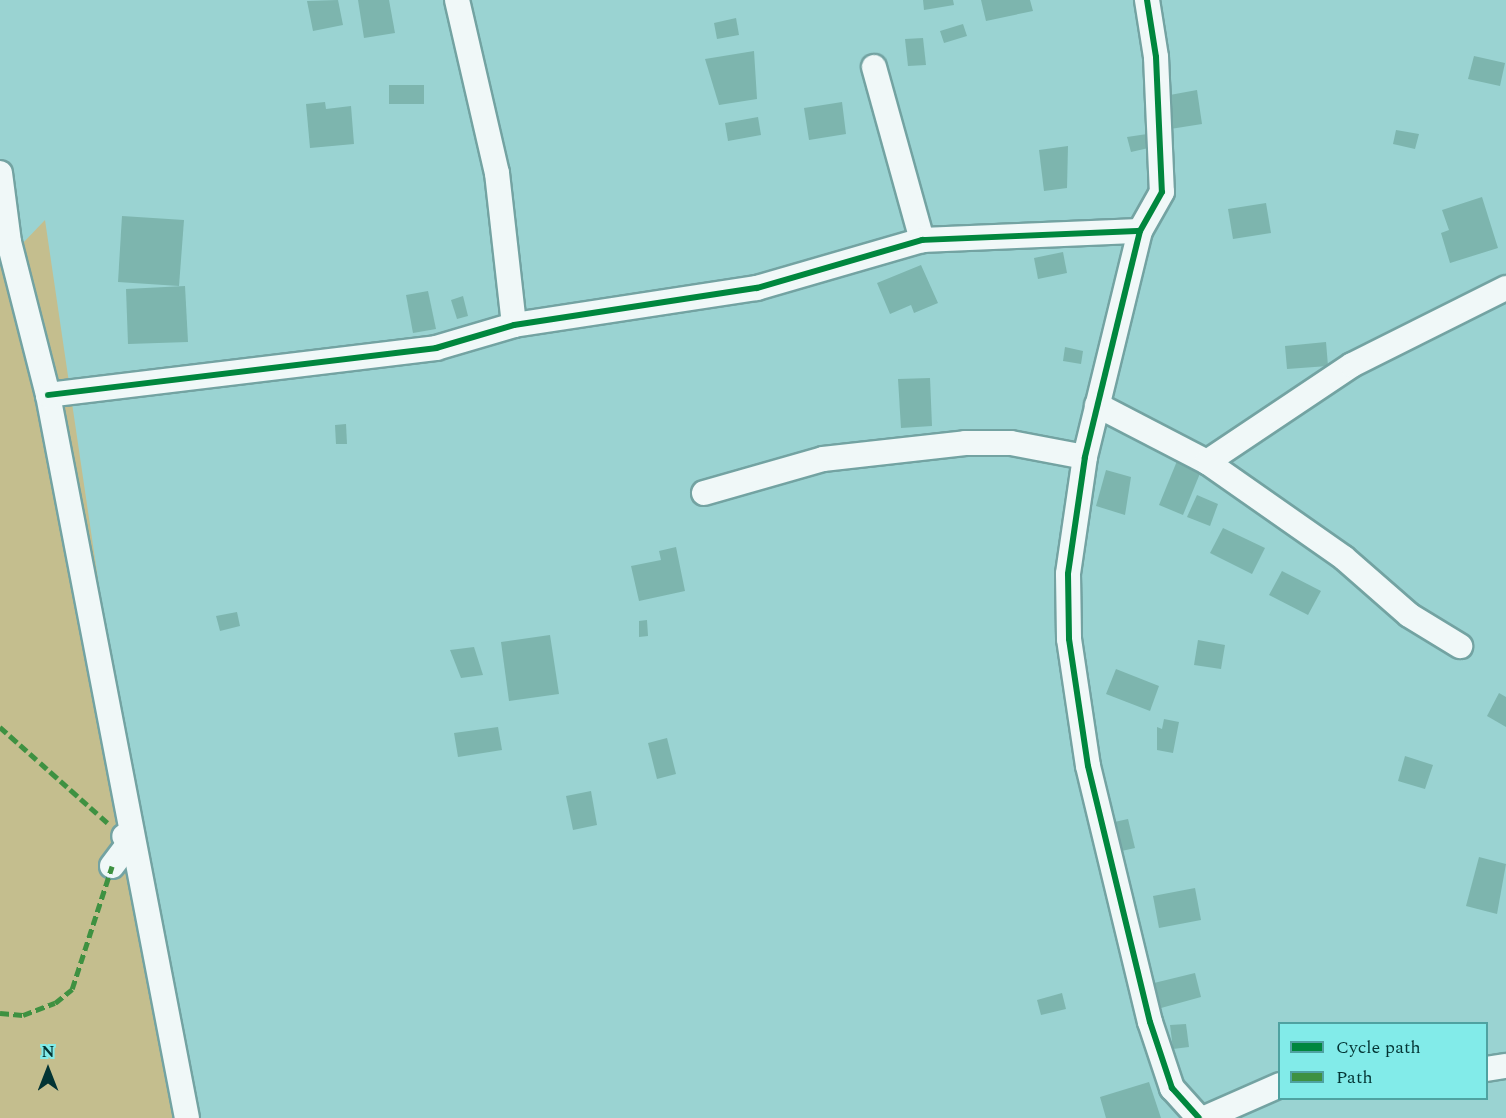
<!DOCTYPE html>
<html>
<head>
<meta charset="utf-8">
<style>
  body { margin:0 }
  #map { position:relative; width:1506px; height:1118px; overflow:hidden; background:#9ad3d2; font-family:Spectral,serif }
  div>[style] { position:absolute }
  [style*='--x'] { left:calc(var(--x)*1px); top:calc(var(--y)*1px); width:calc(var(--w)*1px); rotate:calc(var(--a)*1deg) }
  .green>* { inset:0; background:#c4be8e }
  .building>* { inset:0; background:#7db5ae }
  .roads { filter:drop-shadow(2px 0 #73a3a2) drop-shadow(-2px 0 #73a3a2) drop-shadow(0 2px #73a3a2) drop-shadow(0 -2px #73a3a2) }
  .minor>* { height:24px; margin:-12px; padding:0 12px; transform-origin:12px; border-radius:12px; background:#f0f8f8 }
  .quiet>* { height:4.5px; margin-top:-2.25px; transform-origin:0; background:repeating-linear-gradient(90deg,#3e9141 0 9px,transparent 0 13.5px) }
  .cycleway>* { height:6px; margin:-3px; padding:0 3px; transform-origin:3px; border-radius:3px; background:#00873e }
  span { translate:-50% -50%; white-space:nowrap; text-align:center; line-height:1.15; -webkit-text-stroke:5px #82ebe9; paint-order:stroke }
  .legend { position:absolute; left:1278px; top:1022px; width:210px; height:78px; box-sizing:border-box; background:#82ebe9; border:2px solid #4fa2a1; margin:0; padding:8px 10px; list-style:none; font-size:18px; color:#033434 }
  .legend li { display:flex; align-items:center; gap:12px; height:30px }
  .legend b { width:30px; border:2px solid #4fa2a1 }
  .north { position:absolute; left:18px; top:1040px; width:60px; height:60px; -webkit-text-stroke:4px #82ebe9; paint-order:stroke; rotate:0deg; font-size:16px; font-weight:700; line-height:24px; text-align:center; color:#033434 }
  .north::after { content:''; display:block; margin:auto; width:21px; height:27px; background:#033434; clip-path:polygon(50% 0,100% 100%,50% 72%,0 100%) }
</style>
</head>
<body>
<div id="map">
  <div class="green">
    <div style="clip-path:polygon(45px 220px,135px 830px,175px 1118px,0 1118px,0 267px)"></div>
  </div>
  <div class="building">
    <div style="clip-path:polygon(338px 0,343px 25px,313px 31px,307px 1px)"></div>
    <div style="clip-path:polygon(358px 0,389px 0,395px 33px,364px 38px)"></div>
    <div style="clip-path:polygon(923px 0,953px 0,954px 5px,924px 10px)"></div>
    <div style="clip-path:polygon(981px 0,1030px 0,1033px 11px,986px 21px)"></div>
    <div style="clip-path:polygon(736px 18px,739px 35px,717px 39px,714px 23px)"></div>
    <div style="clip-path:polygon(963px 24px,967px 36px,944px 43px,940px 31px)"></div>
    <div style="clip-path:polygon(923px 38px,926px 65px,908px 66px,905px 39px)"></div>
    <div style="clip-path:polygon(754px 51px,757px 99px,719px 105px,705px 59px)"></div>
    <div style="clip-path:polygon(1474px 56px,1505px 63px,1500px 86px,1468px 79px)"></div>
    <div style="clip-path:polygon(389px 85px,424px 85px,424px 104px,389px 104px)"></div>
    <div style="clip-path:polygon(1197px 90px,1202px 124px,1164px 130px,1159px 97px)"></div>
    <div style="clip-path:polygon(325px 102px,326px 109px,351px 106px,354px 144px,310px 148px,306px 104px)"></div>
    <div style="clip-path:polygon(842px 102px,846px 134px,809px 140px,804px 108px)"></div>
    <div style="clip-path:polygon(758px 117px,761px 135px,728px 141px,725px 123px)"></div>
    <div style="clip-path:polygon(1396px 130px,1419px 134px,1415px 149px,1393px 144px)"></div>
    <div style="clip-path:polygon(1154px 133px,1153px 147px,1131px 152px,1127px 137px)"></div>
    <div style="clip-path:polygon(1068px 146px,1067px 188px,1044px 191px,1039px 150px)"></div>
    <div style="clip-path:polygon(1482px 197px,1498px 248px,1450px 263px,1441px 233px,1449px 230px,1442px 210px)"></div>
    <div style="clip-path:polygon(1266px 203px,1271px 233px,1233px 239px,1228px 209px)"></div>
    <div style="clip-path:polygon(122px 216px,184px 220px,179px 286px,118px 282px)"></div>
    <div style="clip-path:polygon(1063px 252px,1067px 273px,1038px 279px,1034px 258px)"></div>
    <div style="clip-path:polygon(921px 265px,938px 303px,914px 313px,911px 305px,890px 314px,877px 283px)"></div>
    <div style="clip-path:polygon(185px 286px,188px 342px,128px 344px,126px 289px)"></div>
    <div style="clip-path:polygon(428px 291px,436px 329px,413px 333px,406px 295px)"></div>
    <div style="clip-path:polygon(463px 296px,468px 316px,457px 319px,451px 300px)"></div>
    <div style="clip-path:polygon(1326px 342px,1328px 366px,1287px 369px,1285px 346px)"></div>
    <div style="clip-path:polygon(1065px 347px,1083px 351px,1081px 364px,1063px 361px)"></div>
    <div style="clip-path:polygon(930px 378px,932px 426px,901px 428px,898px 379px)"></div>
    <div style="clip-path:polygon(346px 424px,347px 444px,336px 444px,335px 425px)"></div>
    <div style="clip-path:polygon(1177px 461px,1201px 471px,1183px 515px,1159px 505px)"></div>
    <div style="clip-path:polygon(1106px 470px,1131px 477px,1125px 515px,1096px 506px)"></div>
    <div style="clip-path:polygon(1197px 495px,1218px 504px,1210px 526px,1187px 517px)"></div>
    <div style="clip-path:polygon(1223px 528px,1265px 548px,1252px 574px,1210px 553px)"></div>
    <div style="clip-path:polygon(676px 547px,685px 591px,639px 601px,631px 566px,661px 560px,659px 551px)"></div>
    <div style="clip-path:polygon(1282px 571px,1321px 591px,1308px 615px,1269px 595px)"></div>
    <div style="clip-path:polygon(237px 612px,240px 626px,220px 631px,216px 616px)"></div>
    <div style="clip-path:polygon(647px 620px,648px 636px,639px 637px,639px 621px)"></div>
    <div style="clip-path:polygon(550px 635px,559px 694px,509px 701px,501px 642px)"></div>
    <div style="clip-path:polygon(1198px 640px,1225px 645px,1221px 669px,1194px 665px)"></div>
    <div style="clip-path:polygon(474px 647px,483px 675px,461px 678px,450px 650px)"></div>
    <div style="clip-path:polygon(1116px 669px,1159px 686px,1150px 711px,1106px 694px)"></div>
    <div style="clip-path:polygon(1499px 693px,1506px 697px,1506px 727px,1487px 716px)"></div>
    <div style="clip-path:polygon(1164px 719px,1179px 722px,1173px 753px,1157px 750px,1157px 727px,1162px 729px)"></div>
    <div style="clip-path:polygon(498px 727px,502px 750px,458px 757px,454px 733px)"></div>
    <div style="clip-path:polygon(667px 738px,676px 774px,657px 779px,648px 743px)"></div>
    <div style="clip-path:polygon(1405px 756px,1433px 765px,1425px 789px,1398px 781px)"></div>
    <div style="clip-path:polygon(591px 791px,597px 825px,573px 830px,566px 796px)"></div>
    <div style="clip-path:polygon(1128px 819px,1135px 848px,1117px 852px,1110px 823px)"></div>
    <div style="clip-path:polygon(1479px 857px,1506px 864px,1497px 914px,1466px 906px)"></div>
    <div style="clip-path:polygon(1195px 888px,1201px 920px,1159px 928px,1153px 896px)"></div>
    <div style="clip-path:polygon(1195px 973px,1201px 997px,1161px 1008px,1154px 983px)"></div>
    <div style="clip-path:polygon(1062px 993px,1066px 1009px,1041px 1015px,1037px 1000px)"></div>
    <div style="clip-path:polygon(1186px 1024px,1189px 1047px,1173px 1049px,1170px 1025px)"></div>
    <div style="clip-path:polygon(1149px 1082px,1161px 1118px,1106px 1118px,1100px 1097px)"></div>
  </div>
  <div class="roads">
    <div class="minor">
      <div style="--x:457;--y:0;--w:178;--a:77"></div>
      <div style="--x:497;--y:173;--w:153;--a:83.6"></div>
      <div style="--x:1147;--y:0;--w:58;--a:81"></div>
      <div style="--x:1156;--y:57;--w:135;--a:87.5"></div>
      <div style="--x:1162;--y:192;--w:45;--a:119.4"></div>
      <div style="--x:1140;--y:231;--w:233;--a:103.7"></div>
      <div style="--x:1085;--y:457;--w:118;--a:98.3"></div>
      <div style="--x:1068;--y:574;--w:65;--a:89.1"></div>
      <div style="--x:1069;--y:639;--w:128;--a:81.5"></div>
      <div style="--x:1088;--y:766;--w:263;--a:76.4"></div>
      <div style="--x:1150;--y:1022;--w:70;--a:71.6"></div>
      <div style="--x:1172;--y:1088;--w:40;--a:48"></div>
      <div style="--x:874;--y:67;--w:180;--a:74.5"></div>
      <div style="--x:0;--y:173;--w:70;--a:82.6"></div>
      <div style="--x:9;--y:242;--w:158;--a:75.7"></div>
      <div style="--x:48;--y:395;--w:736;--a:79.12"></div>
      <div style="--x:48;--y:395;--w:391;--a:-6.9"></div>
      <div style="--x:436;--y:348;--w:81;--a:-16.4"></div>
      <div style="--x:514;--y:325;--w:246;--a:-8.7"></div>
      <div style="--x:757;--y:288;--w:172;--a:-16.2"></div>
      <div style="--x:922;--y:240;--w:218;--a:-2.4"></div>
      <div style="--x:1097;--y:405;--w:124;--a:27.4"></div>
      <div style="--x:1207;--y:462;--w:167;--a:35"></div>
      <div style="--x:1344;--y:558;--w:86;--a:41.2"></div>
      <div style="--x:1409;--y:615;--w:60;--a:31.3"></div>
      <div style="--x:1207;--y:462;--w:174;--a:-33.8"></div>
      <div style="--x:1352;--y:365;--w:172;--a:-26.6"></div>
      <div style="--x:704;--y:493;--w:124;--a:-15.9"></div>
      <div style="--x:823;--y:459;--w:143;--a:-6.4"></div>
      <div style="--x:965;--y:443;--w:46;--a:0"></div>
      <div style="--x:1011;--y:443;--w:75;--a:10.7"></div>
      <div style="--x:112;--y:866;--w:30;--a:-53"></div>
      <div style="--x:130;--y:842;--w:8;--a:-135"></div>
      <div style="--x:1486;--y:1069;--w:20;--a:-9"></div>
      <div style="--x:1205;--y:1118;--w:82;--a:-23.7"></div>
    </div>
  </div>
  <div class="quiet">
    <div style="--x:0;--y:727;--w:147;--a:41.7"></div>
    <div style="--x:0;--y:1013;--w:23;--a:5"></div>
    <div style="--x:23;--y:1015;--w:34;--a:-21"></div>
    <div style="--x:55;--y:1003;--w:22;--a:-39"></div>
    <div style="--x:72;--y:989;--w:129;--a:-72"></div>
  </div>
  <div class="cycleway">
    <div style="--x:1147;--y:0;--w:58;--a:81"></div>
    <div style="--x:1156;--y:57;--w:135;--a:87.5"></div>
    <div style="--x:1162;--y:192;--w:45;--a:119.4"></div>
    <div style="--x:1140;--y:231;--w:233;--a:103.7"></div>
    <div style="--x:1085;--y:457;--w:118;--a:98.3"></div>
    <div style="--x:1068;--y:574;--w:65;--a:89.1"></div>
    <div style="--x:1069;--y:639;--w:128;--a:81.5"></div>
    <div style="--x:1088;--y:766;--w:263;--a:76.4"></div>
    <div style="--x:1150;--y:1022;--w:70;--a:71.6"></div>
    <div style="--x:1172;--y:1088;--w:40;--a:48"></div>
    <div style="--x:48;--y:395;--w:391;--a:-6.9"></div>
    <div style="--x:436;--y:348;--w:81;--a:-16.4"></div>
    <div style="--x:514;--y:325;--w:246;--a:-8.7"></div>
    <div style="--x:757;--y:288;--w:172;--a:-16.2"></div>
    <div style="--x:922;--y:240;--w:218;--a:-2.4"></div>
  </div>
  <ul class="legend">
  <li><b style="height:8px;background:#00873e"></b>Cycle path</li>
  <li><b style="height:8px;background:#3e9141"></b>Path</li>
  </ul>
  <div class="north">N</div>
</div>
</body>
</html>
